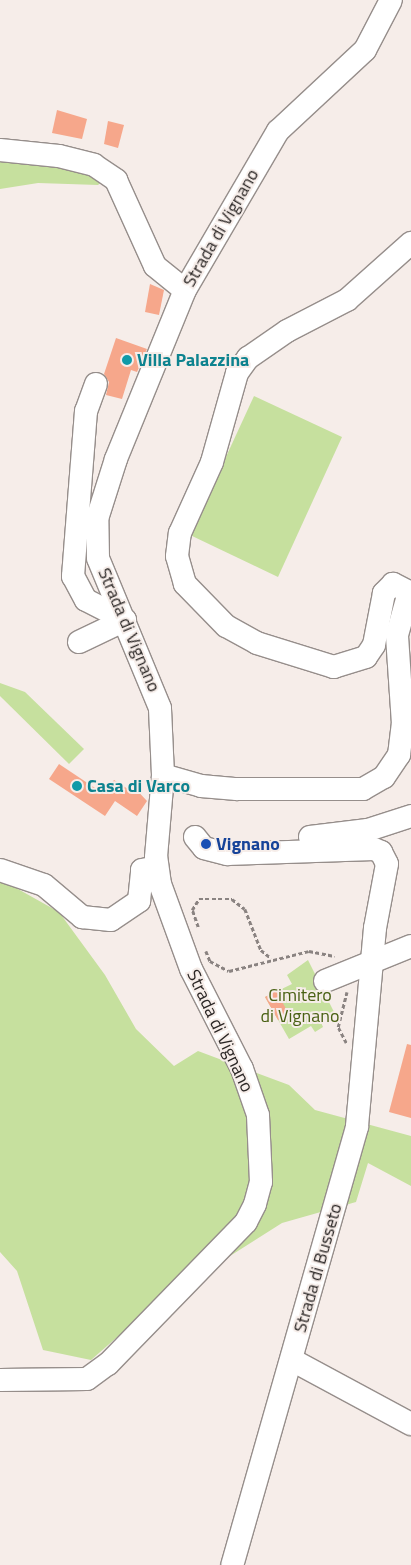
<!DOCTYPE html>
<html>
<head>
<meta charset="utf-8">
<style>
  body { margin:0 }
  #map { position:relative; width:411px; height:1565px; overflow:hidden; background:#f6ede9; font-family:"Titillium Web",sans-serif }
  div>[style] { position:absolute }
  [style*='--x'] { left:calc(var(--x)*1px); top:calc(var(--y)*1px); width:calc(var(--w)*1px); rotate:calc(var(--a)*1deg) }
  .green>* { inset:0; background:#c6e09e }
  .building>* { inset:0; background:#f6a78b }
  .path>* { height:2.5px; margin-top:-1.25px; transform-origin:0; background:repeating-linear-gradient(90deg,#8a8381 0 4px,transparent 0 6.5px) }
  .roads { filter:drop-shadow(1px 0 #968e8b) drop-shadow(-1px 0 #968e8b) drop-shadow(0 1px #968e8b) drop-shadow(0 -1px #968e8b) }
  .minor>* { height:22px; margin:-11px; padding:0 11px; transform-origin:11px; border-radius:11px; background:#fff }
  .dots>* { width:14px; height:14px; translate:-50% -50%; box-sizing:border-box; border:2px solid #f6ede9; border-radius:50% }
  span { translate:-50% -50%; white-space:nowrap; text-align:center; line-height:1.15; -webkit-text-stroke:4px #f6ede9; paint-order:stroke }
  .street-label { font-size:18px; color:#2a2625 }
  .culture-label { font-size:18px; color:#0d838f; font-weight:700 }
  .left { translate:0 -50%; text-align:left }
  .transit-label { font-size:18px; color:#164399; font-weight:700 }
  .park-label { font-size:18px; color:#486012 }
</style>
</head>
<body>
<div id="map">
  <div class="green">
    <div style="clip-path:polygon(0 148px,106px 178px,98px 185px,38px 183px,0 189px)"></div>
    <div style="clip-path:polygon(254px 396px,342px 437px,278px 577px,190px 535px)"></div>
    <div style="clip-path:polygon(0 683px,25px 692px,84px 749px,69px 764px,0 696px)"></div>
    <div style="clip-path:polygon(0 879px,59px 912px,105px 975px,136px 1029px,174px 1066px,198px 1051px,289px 1085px,315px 1110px,411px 1136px,411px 1186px,368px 1163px,356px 1202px,282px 1223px,156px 1303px,91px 1360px,43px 1350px,17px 1271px,0 1252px)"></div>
    <div style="clip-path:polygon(308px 960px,334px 1012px,320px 1020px,323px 1027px,315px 1032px,311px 1026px,289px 1039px,265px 997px,292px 984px,287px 975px)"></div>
  </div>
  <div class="building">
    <div style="clip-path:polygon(57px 110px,87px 119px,82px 139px,52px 133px)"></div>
    <div style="clip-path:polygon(108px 121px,124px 125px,118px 148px,104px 144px)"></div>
    <div style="clip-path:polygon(150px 284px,164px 290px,159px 315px,145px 312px)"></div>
    <div style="clip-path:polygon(116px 338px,147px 349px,137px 372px,131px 370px,122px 399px,106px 395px,109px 382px,104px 374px)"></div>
    <div style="clip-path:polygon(59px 764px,104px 794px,114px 780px,128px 789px,131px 784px,147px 801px,137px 816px,115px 801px,105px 816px,49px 779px)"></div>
    <div style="clip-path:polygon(276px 991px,289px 1014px,278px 1020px,265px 997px)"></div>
    <div style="clip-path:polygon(407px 1044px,411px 1045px,411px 1118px,389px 1112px)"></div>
  </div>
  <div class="path">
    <div style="--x:198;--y:927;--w:18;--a:-109"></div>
    <div style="--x:192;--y:910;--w:13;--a:-58"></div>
    <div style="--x:199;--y:899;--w:33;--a:0"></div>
    <div style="--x:232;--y:899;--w:16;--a:38"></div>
    <div style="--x:245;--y:909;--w:44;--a:68.7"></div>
    <div style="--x:261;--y:950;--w:13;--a:39"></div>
    <div style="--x:206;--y:951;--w:11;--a:68"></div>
    <div style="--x:210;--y:961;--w:21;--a:28"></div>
    <div style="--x:229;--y:971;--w:82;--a:-14"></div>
    <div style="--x:309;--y:951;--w:26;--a:11"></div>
    <div style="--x:346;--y:1043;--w:18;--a:-117"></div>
    <div style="--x:338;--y:1027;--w:36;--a:-76"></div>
  </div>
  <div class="roads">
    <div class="minor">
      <div style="--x:0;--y:150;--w:59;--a:5.8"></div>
      <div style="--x:59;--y:156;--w:36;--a:14"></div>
      <div style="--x:94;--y:165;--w:27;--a:34"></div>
      <div style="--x:116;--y:180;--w:94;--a:65.6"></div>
      <div style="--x:155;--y:266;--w:38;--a:39"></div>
      <div style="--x:96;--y:384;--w:29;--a:110"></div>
      <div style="--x:86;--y:411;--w:166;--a:94.5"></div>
      <div style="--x:73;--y:576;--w:27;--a:62"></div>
      <div style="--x:86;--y:600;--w:44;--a:27.1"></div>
      <div style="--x:79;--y:642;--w:51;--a:-25.6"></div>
      <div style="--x:163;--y:775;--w:40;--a:16"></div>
      <div style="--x:201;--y:786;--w:36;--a:5"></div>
      <div style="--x:237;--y:789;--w:126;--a:0"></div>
      <div style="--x:363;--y:789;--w:24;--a:-30"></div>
      <div style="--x:384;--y:777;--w:27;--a:-56"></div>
      <div style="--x:399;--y:755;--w:31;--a:-83"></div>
      <div style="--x:403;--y:724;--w:89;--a:-93.9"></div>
      <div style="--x:397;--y:635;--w:45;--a:-74.4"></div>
      <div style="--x:409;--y:592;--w:18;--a:-153"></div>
      <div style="--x:393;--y:584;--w:13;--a:135"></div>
      <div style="--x:384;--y:593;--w:53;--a:100.9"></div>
      <div style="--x:374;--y:645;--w:14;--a:124"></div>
      <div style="--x:366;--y:657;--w:34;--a:163"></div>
      <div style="--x:334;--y:667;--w:81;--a:-162.7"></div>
      <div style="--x:257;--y:643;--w:35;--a:-151"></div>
      <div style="--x:226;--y:626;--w:59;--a:-134.3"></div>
      <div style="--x:185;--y:584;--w:29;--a:-106"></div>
      <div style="--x:177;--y:556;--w:23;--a:-83"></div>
      <div style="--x:180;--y:533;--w:78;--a:-65.7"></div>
      <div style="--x:212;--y:462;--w:92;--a:-74.3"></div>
      <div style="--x:237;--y:373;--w:19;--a:-54"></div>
      <div style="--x:248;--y:358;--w:47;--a:-34.7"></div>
      <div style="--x:287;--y:331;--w:68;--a:-27.3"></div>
      <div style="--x:347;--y:300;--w:86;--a:-41.7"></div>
      <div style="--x:195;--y:837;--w:14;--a:51"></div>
      <div style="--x:204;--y:848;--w:24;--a:15"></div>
      <div style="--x:227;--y:854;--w:147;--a:-1.9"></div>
      <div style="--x:374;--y:849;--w:8;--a:23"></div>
      <div style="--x:381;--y:852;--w:13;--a:63"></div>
      <div style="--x:387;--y:864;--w:65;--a:100.6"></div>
      <div style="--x:375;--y:928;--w:200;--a:95.2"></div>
      <div style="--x:357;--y:1127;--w:455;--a:105.9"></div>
      <div style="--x:310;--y:837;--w:58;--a:-6.9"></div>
      <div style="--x:368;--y:830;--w:45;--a:-18"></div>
      <div style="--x:0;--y:870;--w:46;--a:18.8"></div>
      <div style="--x:44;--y:885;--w:50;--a:40.1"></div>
      <div style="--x:82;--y:917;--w:29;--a:6"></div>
      <div style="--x:111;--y:920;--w:34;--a:-34"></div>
      <div style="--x:139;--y:901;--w:31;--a:-84"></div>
      <div style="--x:142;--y:870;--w:15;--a:-11"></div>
      <div style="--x:325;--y:981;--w:93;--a:-22.1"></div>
      <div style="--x:292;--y:1360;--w:135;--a:28.3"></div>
      <div style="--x:0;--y:1380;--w:87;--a:-0.7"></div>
      <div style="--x:87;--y:1379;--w:26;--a:-36"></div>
      <div style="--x:108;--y:1364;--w:198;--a:-45.8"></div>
      <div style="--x:246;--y:1222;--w:20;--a:-63"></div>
      <div style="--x:255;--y:1204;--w:23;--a:-75"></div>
      <div style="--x:261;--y:1182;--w:67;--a:-92.6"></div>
      <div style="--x:258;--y:1115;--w:49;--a:-109.2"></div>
      <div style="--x:242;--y:1069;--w:112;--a:-117"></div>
      <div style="--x:191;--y:969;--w:90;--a:-110"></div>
      <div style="--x:160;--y:884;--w:27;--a:-98"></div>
      <div style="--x:156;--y:857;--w:82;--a:-85.1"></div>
      <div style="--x:163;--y:775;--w:67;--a:-92.6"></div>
      <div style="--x:160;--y:708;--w:162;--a:-112.5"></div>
      <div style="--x:98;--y:558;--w:39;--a:-91"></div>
      <div style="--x:97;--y:519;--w:63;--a:-72.4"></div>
      <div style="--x:116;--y:459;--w:183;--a:-67.8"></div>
      <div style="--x:185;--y:290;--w:184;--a:-59.7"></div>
      <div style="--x:278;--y:131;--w:119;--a:-43"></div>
      <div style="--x:365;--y:50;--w:56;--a:-62.5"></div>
    </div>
  </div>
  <div class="dots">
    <div style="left:127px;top:360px;background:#0f9aa8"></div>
    <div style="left:77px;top:786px;background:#0f9aa8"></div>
    <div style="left:206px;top:844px;background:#1a4fb4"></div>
  </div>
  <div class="street-label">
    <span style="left:221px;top:228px;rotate:-60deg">Strada di Vignano</span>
    <span style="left:129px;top:630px;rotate:67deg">Strada di Vignano</span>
    <span style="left:220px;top:1031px;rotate:65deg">Strada di Vignano</span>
    <span style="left:318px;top:1268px;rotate:-74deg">Strada di Busseto</span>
  </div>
  <div class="culture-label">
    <span class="left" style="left:137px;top:360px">Villa Palazzina</span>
    <span class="left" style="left:87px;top:786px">Casa di Varco</span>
  </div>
  <div class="transit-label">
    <span class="left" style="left:216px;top:844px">Vignano</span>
  </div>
  <div class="park-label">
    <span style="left:300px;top:1006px">Cimitero<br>di Vignano</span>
  </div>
</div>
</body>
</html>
